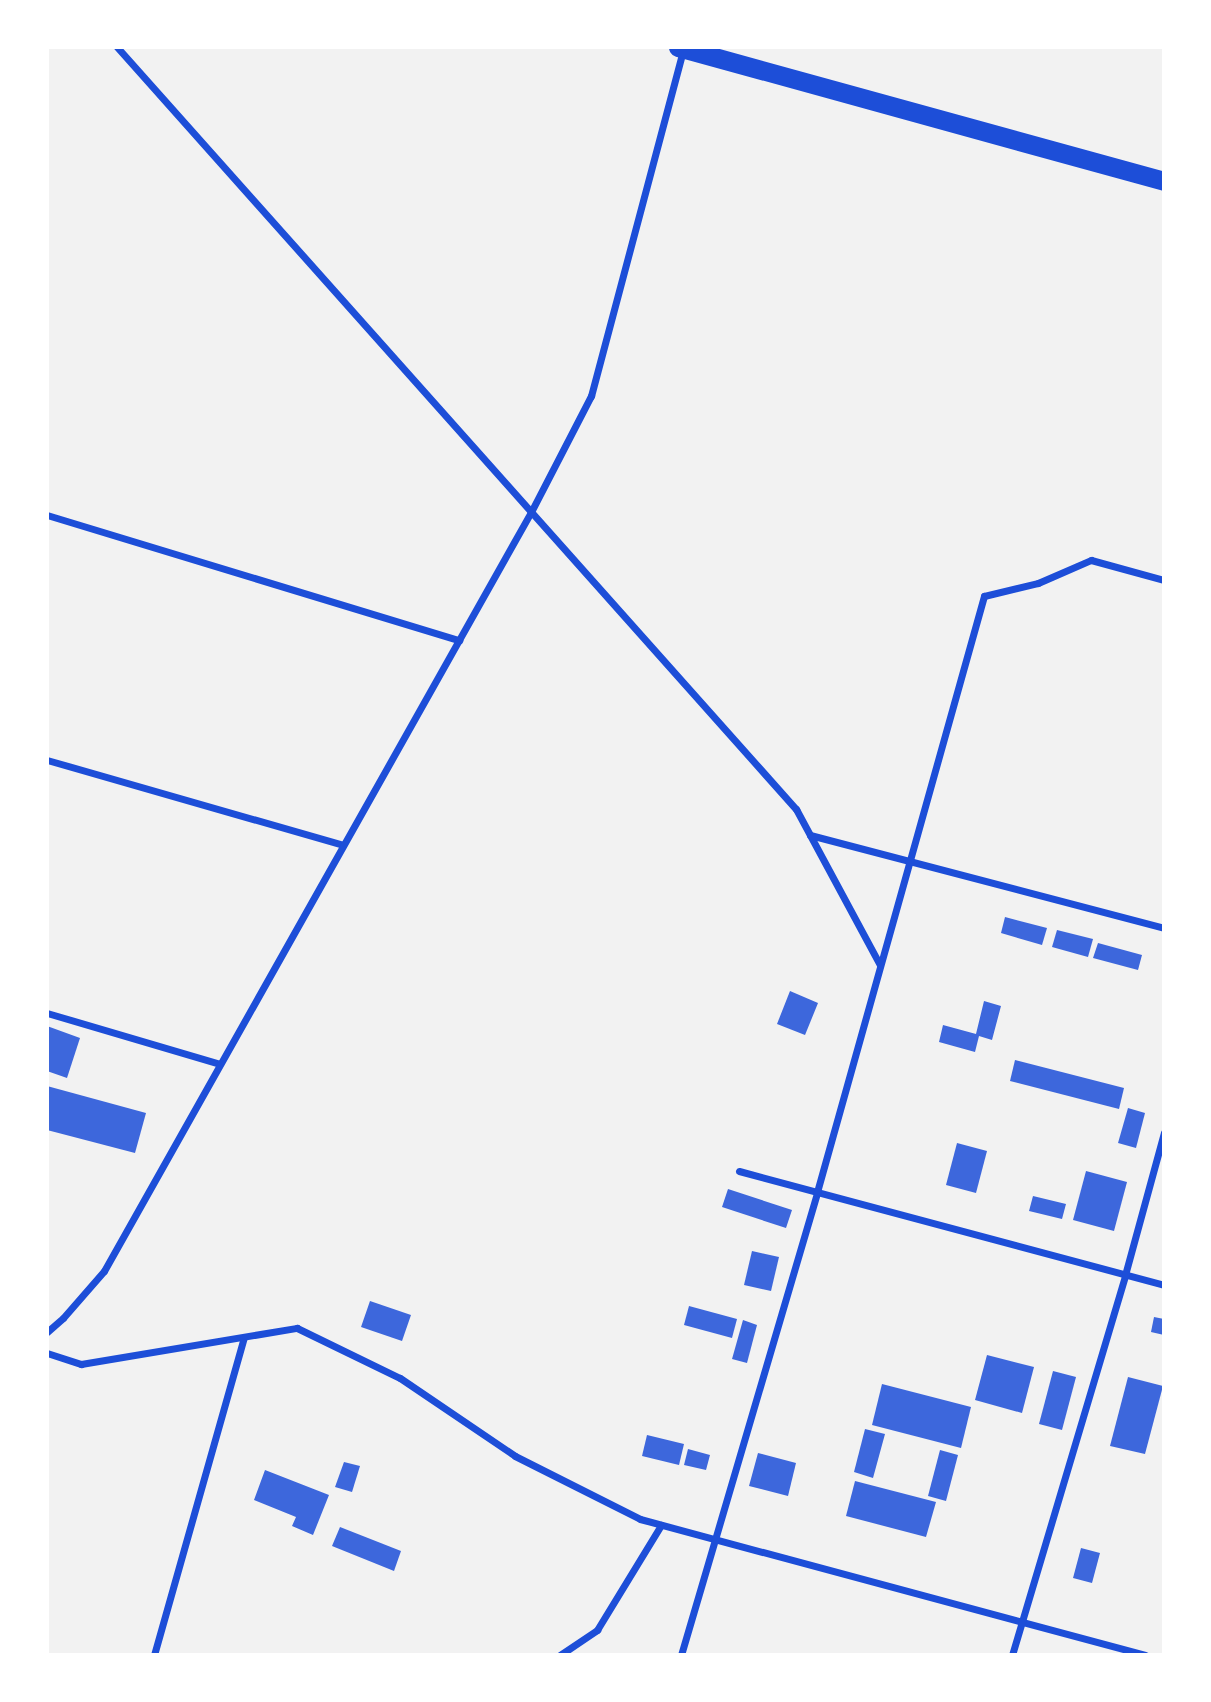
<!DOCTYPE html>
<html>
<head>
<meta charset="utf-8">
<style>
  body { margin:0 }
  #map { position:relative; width:1211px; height:1702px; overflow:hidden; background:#f2f2f2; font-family:Commissioner,sans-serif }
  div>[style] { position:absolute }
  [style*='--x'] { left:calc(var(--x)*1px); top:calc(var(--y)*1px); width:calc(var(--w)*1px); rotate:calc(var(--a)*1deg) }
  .building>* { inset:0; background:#3d67dc }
  .minor>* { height:7px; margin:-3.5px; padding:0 3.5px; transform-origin:3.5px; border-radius:3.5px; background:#1d4ed8 }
  .trunk>* { height:19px; margin:-9.5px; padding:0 9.5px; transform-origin:9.5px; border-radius:9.5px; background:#1d4ed8 }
  span { translate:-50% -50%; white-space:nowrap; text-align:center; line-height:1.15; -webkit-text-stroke:7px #fff; paint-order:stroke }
  .frame { position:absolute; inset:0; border:49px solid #fff; pointer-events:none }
</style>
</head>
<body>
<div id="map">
  <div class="building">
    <div style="clip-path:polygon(1005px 917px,1047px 928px,1042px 945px,1001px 933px)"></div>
    <div style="clip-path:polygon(1057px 930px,1093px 939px,1088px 957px,1052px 947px)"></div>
    <div style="clip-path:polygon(1098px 943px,1142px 955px,1138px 970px,1093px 958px)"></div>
    <div style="clip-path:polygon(790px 991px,818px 1003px,805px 1035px,777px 1024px)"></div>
    <div style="clip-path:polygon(984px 1001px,1001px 1006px,992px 1040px,979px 1036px,975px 1052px,939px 1042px,943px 1025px,976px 1034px)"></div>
    <div style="clip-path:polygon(47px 1026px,80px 1038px,67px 1078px,47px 1071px)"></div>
    <div style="clip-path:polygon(1015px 1060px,1124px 1088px,1119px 1109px,1010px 1081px)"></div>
    <div style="clip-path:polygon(47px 1086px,146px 1113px,135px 1153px,47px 1130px)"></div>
    <div style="clip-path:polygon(1128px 1108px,1145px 1113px,1136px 1148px,1118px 1143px)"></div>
    <div style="clip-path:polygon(957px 1143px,987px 1151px,976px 1193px,946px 1185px)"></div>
    <div style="clip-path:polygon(1086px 1171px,1127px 1182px,1114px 1231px,1073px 1220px)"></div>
    <div style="clip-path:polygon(728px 1189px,792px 1210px,786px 1228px,722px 1207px)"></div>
    <div style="clip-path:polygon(1033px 1196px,1066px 1204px,1062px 1219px,1029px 1211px)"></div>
    <div style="clip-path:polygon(752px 1251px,779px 1257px,771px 1291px,744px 1285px)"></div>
    <div style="clip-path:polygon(370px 1301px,411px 1315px,402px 1341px,361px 1327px)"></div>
    <div style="clip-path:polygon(689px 1306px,737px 1319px,732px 1338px,684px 1325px)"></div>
    <div style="clip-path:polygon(1154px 1317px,1164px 1319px,1164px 1335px,1151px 1332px)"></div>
    <div style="clip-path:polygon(743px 1320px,757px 1325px,747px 1363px,732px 1359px)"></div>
    <div style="clip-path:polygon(987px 1355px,1034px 1367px,1022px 1413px,975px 1400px)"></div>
    <div style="clip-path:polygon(1053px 1371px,1076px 1377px,1062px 1430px,1039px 1424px)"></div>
    <div style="clip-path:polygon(1128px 1377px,1163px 1386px,1145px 1454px,1110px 1446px)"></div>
    <div style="clip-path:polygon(882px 1384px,971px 1407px,961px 1448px,872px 1425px)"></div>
    <div style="clip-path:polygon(865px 1429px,885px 1434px,873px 1478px,854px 1472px)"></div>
    <div style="clip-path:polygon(647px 1435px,684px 1444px,679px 1465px,642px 1456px)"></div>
    <div style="clip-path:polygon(688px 1449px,710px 1455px,706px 1470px,684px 1465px)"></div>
    <div style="clip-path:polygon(940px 1450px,958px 1455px,946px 1501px,928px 1496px)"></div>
    <div style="clip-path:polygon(758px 1453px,796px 1463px,788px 1496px,749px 1486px)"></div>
    <div style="clip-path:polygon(344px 1462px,360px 1466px,352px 1492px,335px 1487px)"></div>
    <div style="clip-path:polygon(265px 1470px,329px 1495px,313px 1535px,292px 1526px,296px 1517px,254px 1500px)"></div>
    <div style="clip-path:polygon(855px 1481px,936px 1502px,926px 1537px,846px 1516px)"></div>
    <div style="clip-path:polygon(340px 1527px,401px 1551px,394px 1571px,332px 1546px)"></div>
    <div style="clip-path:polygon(1081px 1548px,1100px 1553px,1092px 1583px,1073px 1578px)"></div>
  </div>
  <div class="minor">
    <div style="--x:117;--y:47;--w:1021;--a:48.3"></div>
    <div style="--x:796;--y:809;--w:177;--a:61.7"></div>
    <div style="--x:47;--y:515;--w:431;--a:16.9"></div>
    <div style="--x:47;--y:760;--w:308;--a:16"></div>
    <div style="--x:810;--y:835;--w:366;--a:14.7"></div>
    <div style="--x:47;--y:1013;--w:180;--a:16.4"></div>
    <div style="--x:739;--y:1171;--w:440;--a:15"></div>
    <div style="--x:47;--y:1332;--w:21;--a:-41"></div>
    <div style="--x:63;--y:1318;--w:62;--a:-48.9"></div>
    <div style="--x:104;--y:1271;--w:871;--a:-60.64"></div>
    <div style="--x:531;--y:512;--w:131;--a:-62.7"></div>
    <div style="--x:591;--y:396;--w:357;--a:-75.1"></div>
    <div style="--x:47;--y:1353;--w:36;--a:18"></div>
    <div style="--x:81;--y:1364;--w:219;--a:-9.5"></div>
    <div style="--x:297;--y:1328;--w:114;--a:25.9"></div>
    <div style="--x:400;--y:1378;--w:139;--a:34.1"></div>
    <div style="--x:515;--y:1456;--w:140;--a:26.7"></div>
    <div style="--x:640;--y:1519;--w:523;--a:15.07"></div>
    <div style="--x:154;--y:1655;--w:330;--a:-74.2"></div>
    <div style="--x:560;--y:1655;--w:45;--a:-34"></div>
    <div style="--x:597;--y:1630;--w:123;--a:-58.6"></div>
    <div style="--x:681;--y:1655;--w:483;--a:-73.6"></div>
    <div style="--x:817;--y:1192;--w:619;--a:-74.35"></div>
    <div style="--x:984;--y:596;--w:56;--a:-13.5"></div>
    <div style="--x:1038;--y:583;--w:58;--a:-23.5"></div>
    <div style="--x:1091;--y:560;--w:76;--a:15.3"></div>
    <div style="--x:1012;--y:1655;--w:396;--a:-73.4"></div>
    <div style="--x:1125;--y:1275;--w:148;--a:-74.7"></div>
  </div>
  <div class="trunk">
    <div style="--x:678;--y:47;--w:504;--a:15.41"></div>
  </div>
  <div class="frame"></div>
</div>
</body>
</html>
